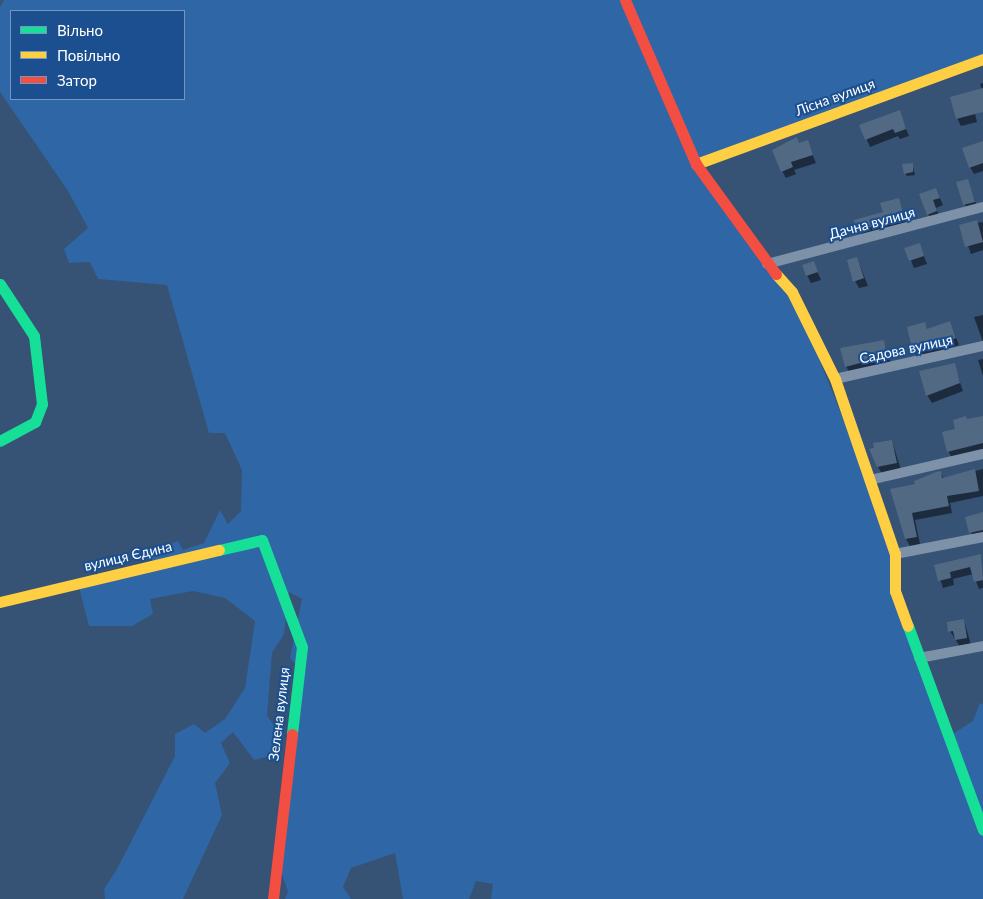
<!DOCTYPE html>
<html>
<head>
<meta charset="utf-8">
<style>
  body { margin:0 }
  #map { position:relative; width:983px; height:899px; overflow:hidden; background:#365274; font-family:Lato,sans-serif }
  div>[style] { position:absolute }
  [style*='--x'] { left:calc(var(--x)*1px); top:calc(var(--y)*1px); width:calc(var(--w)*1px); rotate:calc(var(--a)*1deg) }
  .green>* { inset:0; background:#2f66a5 }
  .shadow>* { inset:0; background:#0007 }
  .building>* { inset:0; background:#526984 }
  .street>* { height:10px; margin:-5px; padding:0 5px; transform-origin:5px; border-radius:5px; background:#7d92a8 }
  .fast>* { height:11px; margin:-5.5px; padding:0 5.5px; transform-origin:5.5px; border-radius:5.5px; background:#16e098 }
  .slow>* { height:11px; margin:-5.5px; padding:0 5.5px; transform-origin:5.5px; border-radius:5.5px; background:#ffcf43 }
  .jam>* { height:11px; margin:-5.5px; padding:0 5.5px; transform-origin:5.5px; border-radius:5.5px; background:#f24e42 }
  span { translate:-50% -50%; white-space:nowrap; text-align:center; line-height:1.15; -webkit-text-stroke:4px #1b4f8f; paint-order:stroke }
  .street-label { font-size:14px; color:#fff }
  .legend { position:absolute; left:10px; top:10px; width:175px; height:90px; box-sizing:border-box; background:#1b4f8f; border:1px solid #7695bc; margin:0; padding:6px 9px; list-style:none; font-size:15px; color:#fff }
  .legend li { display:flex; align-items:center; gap:10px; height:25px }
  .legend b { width:25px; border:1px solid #7695bc }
</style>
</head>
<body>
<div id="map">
  <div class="green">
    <div style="clip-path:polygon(evenodd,4px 0,983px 0,983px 59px,697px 164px,792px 292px,886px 525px,895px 591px,948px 737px,973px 721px,980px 703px,983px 704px,983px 899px,491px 899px,493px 884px,476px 881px,469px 899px,403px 899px,395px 853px,351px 868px,343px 887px,351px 899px,285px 899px,288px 892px,276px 857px,296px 665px,290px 658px,302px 599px,289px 592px,284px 634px,272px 653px,267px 715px,280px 735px,273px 755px,254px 760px,233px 732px,221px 743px,230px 763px,215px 783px,222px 815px,183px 899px,105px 899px,104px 889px,117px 869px,175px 756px,175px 734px,194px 724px,205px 733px,225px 719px,245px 688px,255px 621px,225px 598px,193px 591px,150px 599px,153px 614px,132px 626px,89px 626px,79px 587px,152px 570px,152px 552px,178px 541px,183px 550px,204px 543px,220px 510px,228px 524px,241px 511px,242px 470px,225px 433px,209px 433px,167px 285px,98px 279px,90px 262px,69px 263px,64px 249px,88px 228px,68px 191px,0 92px,0 7px,4px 0,11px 11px,184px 11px,184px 99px,11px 99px,11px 11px)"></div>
  </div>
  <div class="shadow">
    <div style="clip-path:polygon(983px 83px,983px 111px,975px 114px,977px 122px,961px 126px,957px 118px,982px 90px,980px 84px)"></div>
    <div style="clip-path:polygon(899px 112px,909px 136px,900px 139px,898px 136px,870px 147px,861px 126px)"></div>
    <div style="clip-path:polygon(807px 142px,816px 163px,794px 170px,796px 174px,786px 178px,782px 171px,800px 144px)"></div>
    <div style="clip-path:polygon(983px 142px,983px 171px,974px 174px,970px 167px)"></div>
    <div style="clip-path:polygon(912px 164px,915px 175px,907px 176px,905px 173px)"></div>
    <div style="clip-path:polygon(967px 180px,978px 209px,969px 212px,965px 205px)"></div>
    <div style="clip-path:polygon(936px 189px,943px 205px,936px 208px,940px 218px,932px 221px,928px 214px)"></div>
    <div style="clip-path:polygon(898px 200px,908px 227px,863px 237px,856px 221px,884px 213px)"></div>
    <div style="clip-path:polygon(983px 222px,983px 250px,971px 254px,961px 226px)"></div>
    <div style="clip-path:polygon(919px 244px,927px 264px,914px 268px,906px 248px)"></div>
    <div style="clip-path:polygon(857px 258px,868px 286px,859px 288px,855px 281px)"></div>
    <div style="clip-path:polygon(813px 262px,821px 280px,811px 283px,807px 275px)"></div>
    <div style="clip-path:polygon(983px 315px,983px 342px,974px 317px)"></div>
    <div style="clip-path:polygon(950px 322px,959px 345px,919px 359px,914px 352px,924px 324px,928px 330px)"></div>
    <div style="clip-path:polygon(883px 341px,891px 363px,850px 374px,846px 366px)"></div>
    <div style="clip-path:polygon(983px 359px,983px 376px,978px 360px)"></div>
    <div style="clip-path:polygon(954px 365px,963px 391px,932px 403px,927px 395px)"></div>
    <div style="clip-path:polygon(983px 417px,983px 451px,952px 458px,948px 451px,956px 430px,954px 421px)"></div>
    <div style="clip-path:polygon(892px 441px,901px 470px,882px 474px,878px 467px)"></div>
    <div style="clip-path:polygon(983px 469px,983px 496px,950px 503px,952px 513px,915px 520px,920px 544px,910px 546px,906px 539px,917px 485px,930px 478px,929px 475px,940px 472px,944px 479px)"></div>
    <div style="clip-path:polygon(983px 513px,983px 539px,975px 540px,971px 532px)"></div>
    <div style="clip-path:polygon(981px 556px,983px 588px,979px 589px,973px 574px,953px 579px,954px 585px,943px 588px,936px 566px)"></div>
    <div style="clip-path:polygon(964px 620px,971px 645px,960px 647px,950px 631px)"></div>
  </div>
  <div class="building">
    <div style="clip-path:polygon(983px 88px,983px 112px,956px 119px,950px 97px)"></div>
    <div style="clip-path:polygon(900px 110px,906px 129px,895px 133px,893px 129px,865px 140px,859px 125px)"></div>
    <div style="clip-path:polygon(797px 137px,799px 143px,808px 140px,813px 155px,791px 162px,793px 167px,781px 172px,772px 150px)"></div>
    <div style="clip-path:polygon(983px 141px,983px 163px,969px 168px,962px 148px)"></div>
    <div style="clip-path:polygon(913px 163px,913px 172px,904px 174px,902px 164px)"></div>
    <div style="clip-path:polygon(968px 179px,975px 202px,963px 205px,956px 182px)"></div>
    <div style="clip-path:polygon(936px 188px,940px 198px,933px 200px,937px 211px,927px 215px,919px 194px)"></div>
    <div style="clip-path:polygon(899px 198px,905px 220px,857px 230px,854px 220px,883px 212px,880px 203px)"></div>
    <div style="clip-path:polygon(977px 220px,983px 242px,965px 247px,959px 225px)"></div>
    <div style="clip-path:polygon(920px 243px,924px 256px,909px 261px,904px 248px)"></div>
    <div style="clip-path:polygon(857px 257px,864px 278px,853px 282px,847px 260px)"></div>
    <div style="clip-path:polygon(814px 261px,818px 272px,806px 276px,802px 265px)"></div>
    <div style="clip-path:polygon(950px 321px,956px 338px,913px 353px,907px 327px,925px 322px,927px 329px)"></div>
    <div style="clip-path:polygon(884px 340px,887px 356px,845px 367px,840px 348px)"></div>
    <div style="clip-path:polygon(955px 363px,960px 383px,926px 396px,919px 371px)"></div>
    <div style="clip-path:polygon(966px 416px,967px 419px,983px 416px,983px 443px,947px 452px,942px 432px,955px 429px,953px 420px)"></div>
    <div style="clip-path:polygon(892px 440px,897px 463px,877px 467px,869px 449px,874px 448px,873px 443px)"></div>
    <div style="clip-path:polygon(975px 469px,979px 491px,947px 496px,949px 506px,912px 513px,917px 537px,905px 539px,890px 489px,915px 484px,914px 481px,936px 472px,941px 471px,942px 478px)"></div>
    <div style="clip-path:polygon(983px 512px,983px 530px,969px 533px,965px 517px)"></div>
    <div style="clip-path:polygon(981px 554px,983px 580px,974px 582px,970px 567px,950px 572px,951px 578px,938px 581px,934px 565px)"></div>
    <div style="clip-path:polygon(964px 619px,967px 638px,955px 640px,953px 631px,948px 632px,947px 622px)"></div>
  </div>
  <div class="street">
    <div style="--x:767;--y:264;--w:223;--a:-14.8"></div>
    <div style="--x:835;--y:379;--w:152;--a:-12.6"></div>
    <div style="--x:870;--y:480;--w:116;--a:-13"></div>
    <div style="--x:895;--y:554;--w:90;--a:-10.9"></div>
    <div style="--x:919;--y:658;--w:65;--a:-10.6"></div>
  </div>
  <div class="fast">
    <div style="--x:0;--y:284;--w:62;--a:56.8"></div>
    <div style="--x:34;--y:336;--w:68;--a:83.3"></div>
    <div style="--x:42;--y:404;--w:19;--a:111"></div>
    <div style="--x:35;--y:422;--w:40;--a:152"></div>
    <div style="--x:219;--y:550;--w:44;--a:-13.1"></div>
    <div style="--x:262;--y:540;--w:114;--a:69.5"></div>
    <div style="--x:302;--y:647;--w:88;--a:96.6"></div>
    <div style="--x:908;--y:626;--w:217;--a:69.8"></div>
  </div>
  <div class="slow">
    <div style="--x:696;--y:164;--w:306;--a:-20.1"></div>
    <div style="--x:776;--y:274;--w:24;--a:48"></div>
    <div style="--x:792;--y:292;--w:97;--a:63.7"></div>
    <div style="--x:835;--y:379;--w:185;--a:71.1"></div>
    <div style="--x:895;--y:554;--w:37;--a:90"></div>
    <div style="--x:895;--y:591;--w:37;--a:70"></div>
    <div style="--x:0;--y:602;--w:225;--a:-13.4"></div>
  </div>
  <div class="jam">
    <div style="--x:625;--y:0;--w:179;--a:66.6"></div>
    <div style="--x:696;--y:164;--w:136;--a:54"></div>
    <div style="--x:273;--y:899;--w:166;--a:-83.4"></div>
  </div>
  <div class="street-label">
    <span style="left:835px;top:97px;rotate:-20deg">Лісна вулиця</span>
    <span style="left:872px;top:223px;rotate:-15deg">Дачна вулиця</span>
    <span style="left:906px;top:349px;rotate:-12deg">Садова вулиця</span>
    <span style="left:128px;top:556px;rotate:-13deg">вулиця Єдина</span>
    <span style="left:279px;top:714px;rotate:-83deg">Зелена вулиця</span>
  </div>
  <ul class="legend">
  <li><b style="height:6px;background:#16e098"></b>Вільно</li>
  <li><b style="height:6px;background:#ffcf43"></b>Повільно</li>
  <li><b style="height:6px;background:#f24e42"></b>Затор</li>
  </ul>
</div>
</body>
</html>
